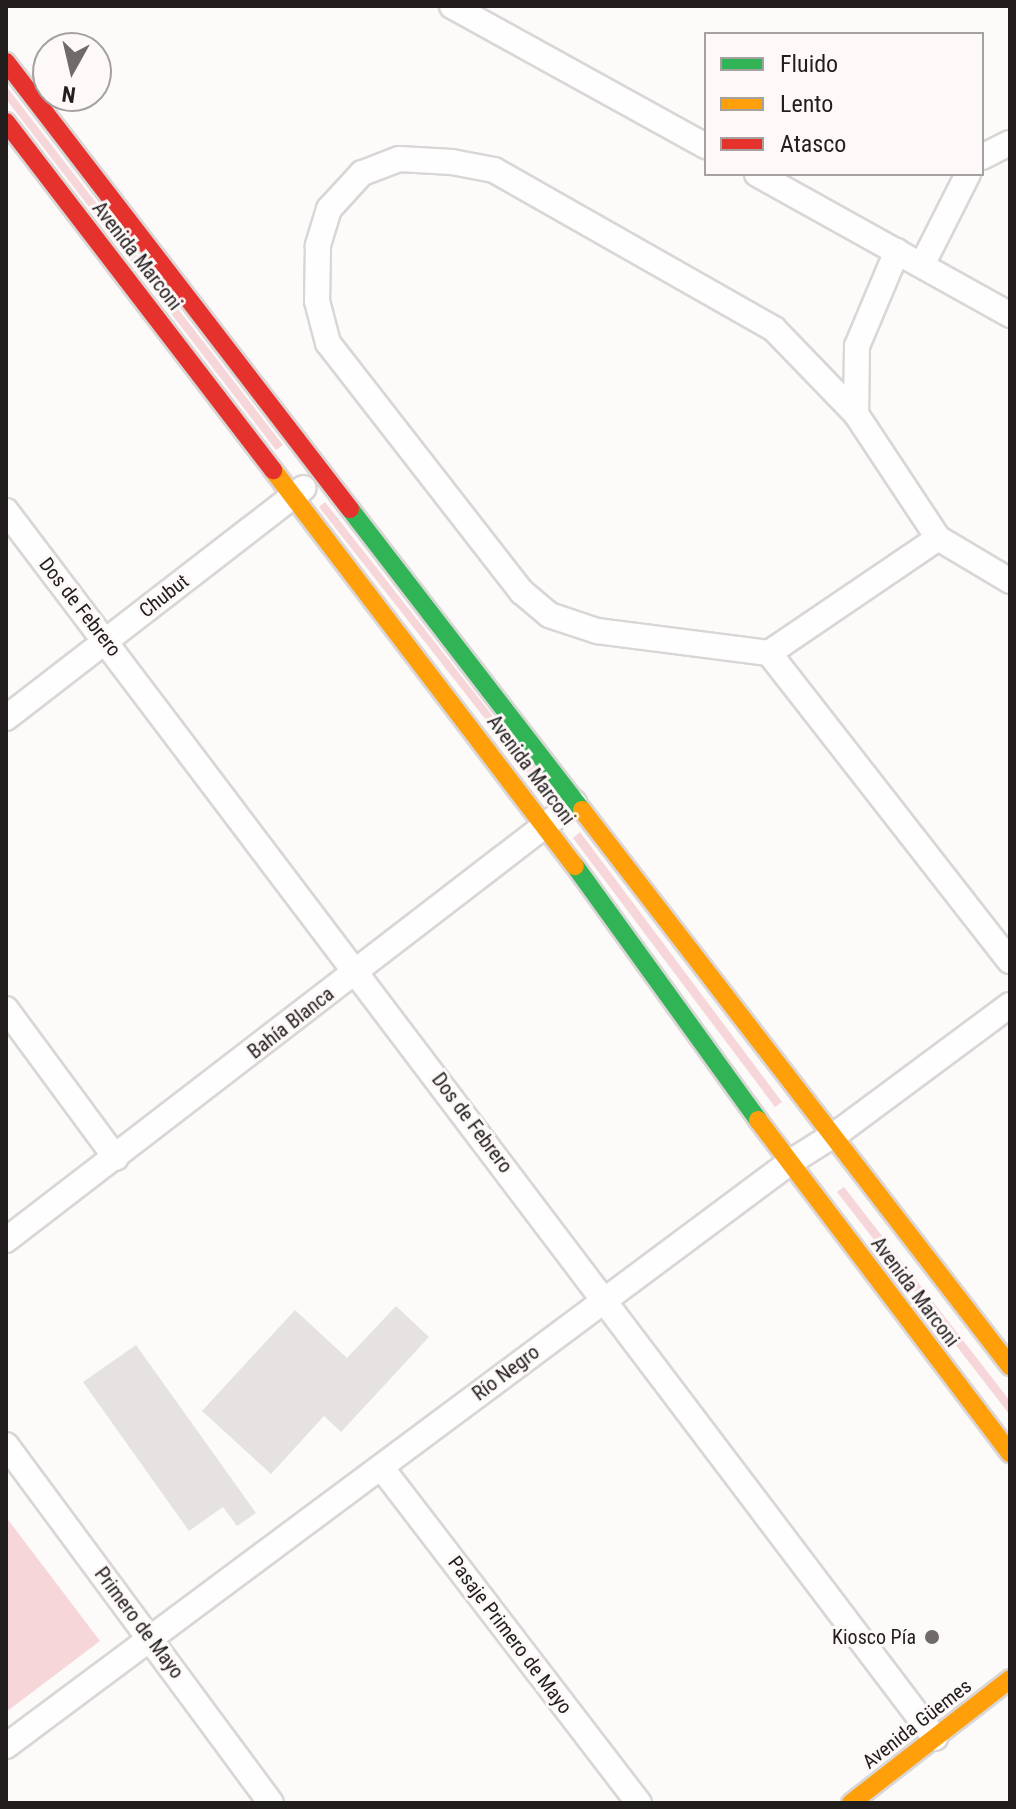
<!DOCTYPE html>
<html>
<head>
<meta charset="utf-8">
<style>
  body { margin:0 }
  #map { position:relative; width:1016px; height:1809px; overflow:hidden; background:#fdfafa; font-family:"Roboto Condensed",sans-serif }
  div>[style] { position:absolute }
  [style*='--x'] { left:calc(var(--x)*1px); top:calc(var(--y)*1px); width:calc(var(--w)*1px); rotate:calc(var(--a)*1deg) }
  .green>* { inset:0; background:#f6d6d8 }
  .building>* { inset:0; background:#e6e2e2 }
  .roads { filter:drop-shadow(2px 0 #dad6d6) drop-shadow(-2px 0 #dad6d6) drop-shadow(0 2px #dad6d6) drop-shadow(0 -2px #dad6d6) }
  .street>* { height:24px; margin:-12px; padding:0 12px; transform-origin:12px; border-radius:12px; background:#fffefe }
  .fast>* { height:18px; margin:-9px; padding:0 9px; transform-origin:9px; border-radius:9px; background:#30b455 }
  .slow>* { height:18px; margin:-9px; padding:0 9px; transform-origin:9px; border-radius:9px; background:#ff9f0a }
  .jam>* { height:18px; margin:-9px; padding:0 9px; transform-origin:9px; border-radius:9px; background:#e5322d }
  .dots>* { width:22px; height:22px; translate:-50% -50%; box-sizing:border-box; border:4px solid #fef9f9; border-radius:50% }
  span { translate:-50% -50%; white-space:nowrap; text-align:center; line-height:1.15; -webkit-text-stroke:6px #fef9f9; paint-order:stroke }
  .street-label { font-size:20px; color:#231e1e }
  .poi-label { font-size:20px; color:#231e1e }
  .right { translate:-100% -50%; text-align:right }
  .frame { position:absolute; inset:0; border:8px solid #231e1e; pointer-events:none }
  .legend { position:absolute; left:704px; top:32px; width:280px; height:144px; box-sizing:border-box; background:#fef9f9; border:2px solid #a6a1a1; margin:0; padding:10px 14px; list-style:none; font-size:24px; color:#231e1e }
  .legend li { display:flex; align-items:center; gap:16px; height:40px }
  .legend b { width:40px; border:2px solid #a6a1a1 }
  .north { position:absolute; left:32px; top:32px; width:80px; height:80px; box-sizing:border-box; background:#fef9f9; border:2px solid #a6a1a1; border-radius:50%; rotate:188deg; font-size:22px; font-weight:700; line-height:32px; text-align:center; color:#231e1e }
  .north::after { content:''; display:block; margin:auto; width:28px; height:36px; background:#6f6b6b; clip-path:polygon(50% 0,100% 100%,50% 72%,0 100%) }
</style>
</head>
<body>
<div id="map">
  <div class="green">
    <div style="clip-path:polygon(6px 86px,283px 445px,276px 450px,6px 99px)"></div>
    <div style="clip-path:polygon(325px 502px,543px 780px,537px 785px,319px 507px)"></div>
    <div style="clip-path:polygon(580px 832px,782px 1102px,775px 1107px,573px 838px)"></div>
    <div style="clip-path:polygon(844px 1187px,1010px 1401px,1010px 1415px,837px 1192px)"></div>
    <div style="clip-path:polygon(6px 1517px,100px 1641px,6px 1712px)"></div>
  </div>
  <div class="building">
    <div style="clip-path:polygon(396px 1306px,429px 1337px,341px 1432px,324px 1416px,271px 1474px,202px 1411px,295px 1310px,347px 1358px)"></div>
    <div style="clip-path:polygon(136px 1345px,256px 1513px,237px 1526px,223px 1507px,189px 1531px,83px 1382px)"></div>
  </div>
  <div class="roads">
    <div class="street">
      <div style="--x:452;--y:6;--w:290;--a:28.9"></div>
      <div style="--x:982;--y:157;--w:31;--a:-27"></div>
      <div style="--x:757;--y:174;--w:290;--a:29.1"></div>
      <div style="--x:897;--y:251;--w:103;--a:112.8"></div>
      <div style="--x:857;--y:346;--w:68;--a:90.8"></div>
      <div style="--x:856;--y:414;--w:149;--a:56.5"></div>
      <div style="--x:922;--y:265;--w:102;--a:-63.2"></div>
      <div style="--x:856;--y:414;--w:118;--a:-134"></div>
      <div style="--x:774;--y:329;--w:322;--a:-150.4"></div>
      <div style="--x:494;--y:170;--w:43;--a:-169.2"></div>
      <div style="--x:452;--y:162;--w:53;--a:-176.8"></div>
      <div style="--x:399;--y:159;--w:40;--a:159"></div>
      <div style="--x:362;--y:173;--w:49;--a:132.5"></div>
      <div style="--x:329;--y:209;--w:39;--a:107"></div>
      <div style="--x:318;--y:246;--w:55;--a:91"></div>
      <div style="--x:317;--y:301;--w:43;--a:75.3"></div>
      <div style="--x:328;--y:343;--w:316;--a:52.1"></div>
      <div style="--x:522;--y:592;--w:35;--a:40"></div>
      <div style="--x:549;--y:615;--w:51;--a:18.4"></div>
      <div style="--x:597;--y:631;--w:173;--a:7.3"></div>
      <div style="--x:769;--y:653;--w:204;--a:-34.2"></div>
      <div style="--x:938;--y:538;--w:84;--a:30.8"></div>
      <div style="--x:6;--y:511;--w:1539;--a:52.87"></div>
      <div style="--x:769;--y:653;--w:391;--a:52"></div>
      <div style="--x:6;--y:718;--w:376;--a:-37.7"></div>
      <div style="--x:6;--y:1009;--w:185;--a:53.6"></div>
      <div style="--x:6;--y:1240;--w:717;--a:-37.57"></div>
      <div style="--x:6;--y:1445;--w:445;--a:53.5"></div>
      <div style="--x:381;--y:1467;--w:424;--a:52.5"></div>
      <div style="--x:6;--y:1746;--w:976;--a:-36.67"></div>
      <div style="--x:789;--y:1163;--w:64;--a:-32.2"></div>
      <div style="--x:843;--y:1129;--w:208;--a:-36.6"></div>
    </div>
    <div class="fast">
      <div style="--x:350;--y:509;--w:380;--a:52.4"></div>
      <div style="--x:575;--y:866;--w:313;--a:54.2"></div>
    </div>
    <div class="slow">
      <div style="--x:273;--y:470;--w:498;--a:52.7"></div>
      <div style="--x:582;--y:810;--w:702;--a:52.41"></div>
      <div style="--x:758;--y:1120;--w:418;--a:52.9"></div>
      <div style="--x:851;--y:1803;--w:202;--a:-37.9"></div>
    </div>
    <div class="jam">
      <div style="--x:6;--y:62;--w:564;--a:52.42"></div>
      <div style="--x:6;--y:122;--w:439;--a:52.5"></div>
    </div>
  </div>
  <div class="dots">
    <div style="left:932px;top:1637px;background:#6f6b6b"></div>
  </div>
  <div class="street-label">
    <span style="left:137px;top:256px;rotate:52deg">Avenida Marconi</span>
    <span style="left:164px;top:596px;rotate:-38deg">Chubut</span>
    <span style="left:80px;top:607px;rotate:52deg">Dos de Febrero</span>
    <span style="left:531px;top:770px;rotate:53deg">Avenida Marconi</span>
    <span style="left:291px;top:1023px;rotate:-38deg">Bahía Blanca</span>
    <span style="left:472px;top:1123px;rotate:53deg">Dos de Febrero</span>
    <span style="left:915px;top:1292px;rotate:53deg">Avenida Marconi</span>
    <span style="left:506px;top:1373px;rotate:-37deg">Río Negro</span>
    <span style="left:139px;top:1623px;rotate:53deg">Primero de Mayo</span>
    <span style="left:510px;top:1635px;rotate:53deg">Pasaje Primero de Mayo</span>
    <span style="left:917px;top:1724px;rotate:-38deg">Avenida Güemes</span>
  </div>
  <div class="poi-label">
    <span class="right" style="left:916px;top:1637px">Kiosco Pía</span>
  </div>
  <div class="frame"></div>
  <ul class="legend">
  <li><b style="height:10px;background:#30b455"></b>Fluido</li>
  <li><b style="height:10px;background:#ff9f0a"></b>Lento</li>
  <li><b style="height:10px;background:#e5322d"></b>Atasco</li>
  </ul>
  <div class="north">N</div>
</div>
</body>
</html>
